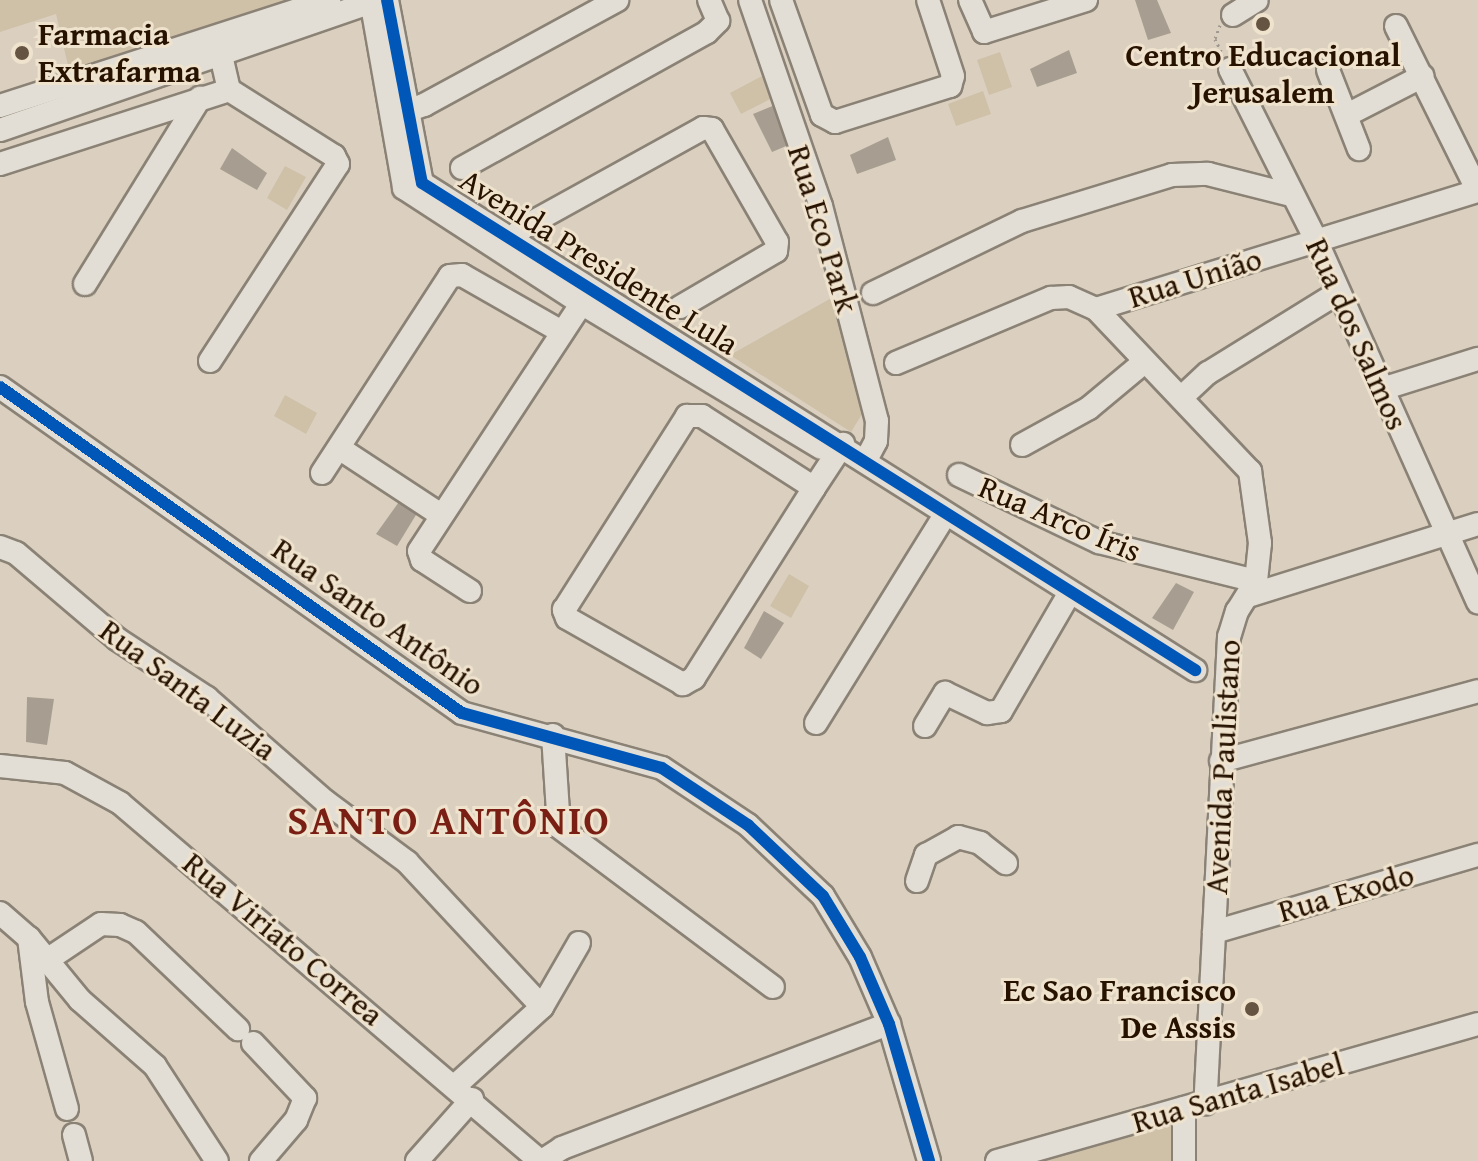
<!DOCTYPE html>
<html>
<head>
<meta charset="utf-8">
<style>
  body { margin:0 }
  #map { position:relative; width:1478px; height:1161px; overflow:hidden; background:#dbd0bf; font-family:"Gentium Book Plus",serif }
  div>[style] { position:absolute }
  [style*='--x'] { left:calc(var(--x)*1px); top:calc(var(--y)*1px); width:calc(var(--w)*1px); rotate:calc(var(--a)*1deg) }
  .green>* { inset:0; background:#cfc0a8 }
  .building>* { inset:0; background:#a79e91 }
  .path>* { height:3px; margin-top:-1.5px; transform-origin:0; background:repeating-linear-gradient(90deg,#9f988f 0 2px,transparent 0 6px) }
  .roads { filter:drop-shadow(2px 0 #8b8276) drop-shadow(-2px 0 #8b8276) drop-shadow(0 2px #8b8276) drop-shadow(0 -2px #8b8276) }
  .minor>* { height:22px; margin:-11px; padding:0 11px; transform-origin:11px; border-radius:11px; background:#e3ded5 }
  .cycleway>* { height:12px; margin:-6px; padding:0 6px; transform-origin:6px; border-radius:6px; background:#0057b8 }
  .dots>* { width:22px; height:22px; translate:-50% -50%; box-sizing:border-box; border:4px solid #efe3ce; border-radius:50% }
  span { translate:-50% -50%; white-space:nowrap; text-align:center; line-height:1.15; -webkit-text-stroke:6px #efe3ce; paint-order:stroke }
  .poi-label { font-size:32px; color:#271200; font-weight:700 }
  .left { translate:0 -50%; text-align:left }
  .right { translate:-100% -50%; text-align:right }
  .street-label { font-size:32px; color:#271200 }
  .district-label { font-size:40px; color:#7a1f14; font-weight:700; letter-spacing:2px }
</style>
</head>
<body>
<div id="map">
  <div class="green">
    <div style="clip-path:polygon(0 0,287px 0,70px 74px,56px 14px,0 32px)"></div>
    <div style="clip-path:polygon(1000px 52px,1012px 87px,989px 95px,977px 60px)"></div>
    <div style="clip-path:polygon(762px 76px,774px 97px,741px 114px,730px 93px)"></div>
    <div style="clip-path:polygon(983px 91px,991px 114px,956px 126px,948px 104px)"></div>
    <div style="clip-path:polygon(285px 166px,306px 177px,287px 210px,267px 198px)"></div>
    <div style="clip-path:polygon(835px 296px,864px 411px,851px 432px,730px 355px)"></div>
    <div style="clip-path:polygon(285px 395px,317px 413px,306px 434px,274px 416px)"></div>
    <div style="clip-path:polygon(789px 574px,809px 586px,791px 618px,770px 606px)"></div>
    <div style="clip-path:polygon(1175px 1125px,1175px 1161px,1047px 1161px,1047px 1159px)"></div>
  </div>
  <div class="building">
    <div style="clip-path:polygon(1135px 0,1157px 0,1171px 33px,1148px 40px)"></div>
    <div style="clip-path:polygon(1069px 50px,1077px 73px,1037px 87px,1030px 69px)"></div>
    <div style="clip-path:polygon(775px 105px,791px 144px,772px 152px,753px 114px)"></div>
    <div style="clip-path:polygon(888px 137px,896px 160px,857px 174px,850px 155px)"></div>
    <div style="clip-path:polygon(232px 148px,267px 173px,257px 190px,220px 169px)"></div>
    <div style="clip-path:polygon(401px 499px,419px 510px,397px 546px,376px 534px)"></div>
    <div style="clip-path:polygon(1176px 583px,1194px 592px,1173px 630px,1152px 618px)"></div>
    <div style="clip-path:polygon(764px 611px,784px 623px,761px 659px,744px 648px)"></div>
    <div style="clip-path:polygon(27px 697px,54px 699px,47px 745px,26px 742px)"></div>
  </div>
  <div class="path">
    <div style="--x:1220;--y:25;--w:15;--a:110"></div>
    <div style="--x:1215;--y:39;--w:18;--a:63"></div>
  </div>
  <div class="roads">
    <div class="minor">
      <div style="--x:371;--y:0;--w:191;--a:80"></div>
      <div style="--x:404;--y:188;--w:211;--a:33"></div>
      <div style="--x:581;--y:303;--w:280;--a:31.1"></div>
      <div style="--x:387;--y:0;--w:186;--a:79.2"></div>
      <div style="--x:422;--y:183;--w:914;--a:32.21"></div>
      <div style="--x:750;--y:0;--w:218;--a:71"></div>
      <div style="--x:821;--y:206;--w:222;--a:75.4"></div>
      <div style="--x:877;--y:421;--w:20;--a:93"></div>
      <div style="--x:876;--y:441;--w:21;--a:118"></div>
      <div style="--x:781;--y:0;--w:122;--a:70.4"></div>
      <div style="--x:822;--y:115;--w:15;--a:28"></div>
      <div style="--x:835;--y:122;--w:121;--a:-17.4"></div>
      <div style="--x:950;--y:86;--w:10;--a:-73"></div>
      <div style="--x:953;--y:76;--w:80;--a:-108.2"></div>
      <div style="--x:970;--y:0;--w:35;--a:66"></div>
      <div style="--x:984;--y:32;--w:107;--a:-17.4"></div>
      <div style="--x:1233;--y:15;--w:28;--a:-32"></div>
      <div style="--x:1396;--y:26;--w:184;--a:63.6"></div>
      <div style="--x:1230;--y:69;--w:191;--a:63.3"></div>
      <div style="--x:1316;--y:240;--w:397;--a:65.9"></div>
      <div style="--x:1328;--y:70;--w:85;--a:68.6"></div>
      <div style="--x:0;--y:106;--w:346;--a:-17.9"></div>
      <div style="--x:395;--y:115;--w:31;--a:-19"></div>
      <div style="--x:424;--y:105;--w:220;--a:-28.5"></div>
      <div style="--x:1347;--y:115;--w:85;--a:-27.2"></div>
      <div style="--x:0;--y:130;--w:399;--a:-19"></div>
      <div style="--x:0;--y:164;--w:241;--a:-17.9"></div>
      <div style="--x:462;--y:168;--w:280;--a:-29"></div>
      <div style="--x:707;--y:32;--w:16;--a:-45"></div>
      <div style="--x:718;--y:21;--w:23;--a:-113"></div>
      <div style="--x:503;--y:247;--w:29;--a:-44"></div>
      <div style="--x:524;--y:227;--w:205;--a:-28.9"></div>
      <div style="--x:703;--y:128;--w:9;--a:6"></div>
      <div style="--x:712;--y:129;--w:130;--a:60.1"></div>
      <div style="--x:777;--y:242;--w:9;--a:96"></div>
      <div style="--x:776;--y:251;--w:111;--a:149.7"></div>
      <div style="--x:85;--y:284;--w:219;--a:-58.3"></div>
      <div style="--x:873;--y:293;--w:165;--a:-25.8"></div>
      <div style="--x:1022;--y:221;--w:157;--a:-17"></div>
      <div style="--x:1172;--y:175;--w:36;--a:-2"></div>
      <div style="--x:1208;--y:174;--w:86;--a:14.2"></div>
      <div style="--x:1096;--y:309;--w:400;--a:-17.2"></div>
      <div style="--x:210;--y:361;--w:235;--a:-57"></div>
      <div style="--x:338;--y:164;--w:9;--a:-117"></div>
      <div style="--x:334;--y:156;--w:124;--a:-147.8"></div>
      <div style="--x:229;--y:90;--w:35;--a:-103"></div>
      <div style="--x:896;--y:363;--w:168;--a:-22.8"></div>
      <div style="--x:1051;--y:298;--w:18;--a:-3"></div>
      <div style="--x:1069;--y:297;--w:30;--a:24"></div>
      <div style="--x:1096;--y:309;--w:224;--a:46.5"></div>
      <div style="--x:1250;--y:471;--w:73;--a:82.1"></div>
      <div style="--x:1260;--y:543;--w:38;--a:96"></div>
      <div style="--x:1256;--y:581;--w:36;--a:122"></div>
      <div style="--x:1237;--y:611;--w:27;--a:107"></div>
      <div style="--x:1229;--y:637;--w:467;--a:92.9"></div>
      <div style="--x:0;--y:387;--w:565;--a:35.21"></div>
      <div style="--x:462;--y:713;--w:207;--a:15.4"></div>
      <div style="--x:662;--y:768;--w:103;--a:33.5"></div>
      <div style="--x:748;--y:825;--w:103;--a:43.4"></div>
      <div style="--x:823;--y:896;--w:71;--a:58.8"></div>
      <div style="--x:860;--y:957;--w:73;--a:66.6"></div>
      <div style="--x:889;--y:1024;--w:143;--a:73.7"></div>
      <div style="--x:1382;--y:389;--w:101;--a:-17.4"></div>
      <div style="--x:1183;--y:396;--w:34;--a:-43"></div>
      <div style="--x:1208;--y:373;--w:150;--a:-31.7"></div>
      <div style="--x:687;--y:416;--w:15;--a:0"></div>
      <div style="--x:702;--y:416;--w:133;--a:32.7"></div>
      <div style="--x:814;--y:488;--w:225;--a:122.3"></div>
      <div style="--x:694;--y:678;--w:13;--a:151"></div>
      <div style="--x:683;--y:684;--w:133;--a:-150.4"></div>
      <div style="--x:567;--y:618;--w:9;--a:-111"></div>
      <div style="--x:564;--y:610;--w:230;--a:-57.6"></div>
      <div style="--x:1022;--y:445;--w:77;--a:-28.9"></div>
      <div style="--x:1089;--y:408;--w:70;--a:-39.8"></div>
      <div style="--x:339;--y:448;--w:122;--a:33.3"></div>
      <div style="--x:322;--y:473;--w:235;--a:-57"></div>
      <div style="--x:450;--y:276;--w:12;--a:-5"></div>
      <div style="--x:462;--y:275;--w:113;--a:29.7"></div>
      <div style="--x:959;--y:475;--w:155;--a:25.6"></div>
      <div style="--x:1099;--y:542;--w:162;--a:14"></div>
      <div style="--x:814;--y:488;--w:53;--a:-56.6"></div>
      <div style="--x:0;--y:547;--w:17;--a:21"></div>
      <div style="--x:16;--y:553;--w:133;--a:40.4"></div>
      <div style="--x:117;--y:639;--w:108;--a:33.2"></div>
      <div style="--x:207;--y:698;--w:158;--a:41.2"></div>
      <div style="--x:326;--y:802;--w:101;--a:36.5"></div>
      <div style="--x:407;--y:862;--w:198;--a:47"></div>
      <div style="--x:470;--y:591;--w:57;--a:-147.1"></div>
      <div style="--x:422;--y:560;--w:9;--a:-108"></div>
      <div style="--x:419;--y:551;--w:308;--a:-56.7"></div>
      <div style="--x:1248;--y:596;--w:241;--a:-17.4"></div>
      <div style="--x:816;--y:723;--w:245;--a:-58.2"></div>
      <div style="--x:925;--y:726;--w:39;--a:-59"></div>
      <div style="--x:945;--y:693;--w:47;--a:25.5"></div>
      <div style="--x:987;--y:713;--w:14;--a:-8"></div>
      <div style="--x:1001;--y:711;--w:135;--a:-59.8"></div>
      <div style="--x:553;--y:735;--w:92;--a:86.3"></div>
      <div style="--x:559;--y:827;--w:267;--a:36.8"></div>
      <div style="--x:1221;--y:761;--w:266;--a:-15.2"></div>
      <div style="--x:0;--y:766;--w:65;--a:6.1"></div>
      <div style="--x:65;--y:773;--w:63;--a:28.6"></div>
      <div style="--x:120;--y:803;--w:552;--a:40.44"></div>
      <div style="--x:917;--y:881;--w:28;--a:-71"></div>
      <div style="--x:926;--y:855;--w:37;--a:-29"></div>
      <div style="--x:958;--y:837;--w:23;--a:15"></div>
      <div style="--x:980;--y:843;--w:33;--a:38"></div>
      <div style="--x:0;--y:913;--w:38;--a:41"></div>
      <div style="--x:29;--y:938;--w:80;--a:50.6"></div>
      <div style="--x:80;--y:1000;--w:100;--a:41.3"></div>
      <div style="--x:155;--y:1066;--w:113;--a:56.9"></div>
      <div style="--x:1214;--y:932;--w:275;--a:-16.3"></div>
      <div style="--x:29;--y:938;--w:64;--a:82.9"></div>
      <div style="--x:37;--y:1002;--w:111;--a:74.3"></div>
      <div style="--x:47;--y:960;--w:65;--a:-33.7"></div>
      <div style="--x:101;--y:924;--w:19;--a:3"></div>
      <div style="--x:120;--y:925;--w:17;--a:24"></div>
      <div style="--x:136;--y:932;--w:141;--a:43.6"></div>
      <div style="--x:253;--y:1043;--w:76;--a:46.6"></div>
      <div style="--x:305;--y:1098;--w:24;--a:112"></div>
      <div style="--x:296;--y:1120;--w:54;--a:130.5"></div>
      <div style="--x:456;--y:1085;--w:116;--a:-42.2"></div>
      <div style="--x:542;--y:1007;--w:74;--a:-60"></div>
      <div style="--x:74;--y:1135;--w:27;--a:75"></div>
      <div style="--x:417;--y:1161;--w:83;--a:-48.4"></div>
      <div style="--x:542;--y:1161;--w:24;--a:-33"></div>
      <div style="--x:562;--y:1148;--w:350;--a:-20.8"></div>
      <div style="--x:997;--y:1161;--w:500;--a:-15.9"></div>
      <div style="--x:1184;--y:1161;--w:53;--a:-90"></div>
    </div>
  </div>
  <div class="cycleway">
    <div style="--x:387;--y:0;--w:186;--a:79.2"></div>
    <div style="--x:422;--y:183;--w:914;--a:32.21"></div>
    <div style="--x:0;--y:387;--w:565;--a:35.21"></div>
    <div style="--x:462;--y:713;--w:207;--a:15.4"></div>
    <div style="--x:662;--y:768;--w:103;--a:33.5"></div>
    <div style="--x:748;--y:825;--w:103;--a:43.4"></div>
    <div style="--x:823;--y:896;--w:71;--a:58.8"></div>
    <div style="--x:860;--y:957;--w:73;--a:66.6"></div>
    <div style="--x:889;--y:1024;--w:143;--a:73.7"></div>
  </div>
  <div class="dots">
    <div style="left:1263px;top:24px;background:#665443"></div>
    <div style="left:22px;top:53px;background:#665443"></div>
    <div style="left:1252px;top:1009px;background:#665443"></div>
  </div>
  <div class="poi-label">
    <span class="left" style="left:38px;top:53px">Farmacia<br>Extrafarma</span>
    <span style="left:1263px;top:74px">Centro Educacional<br>Jerusalem</span>
    <span class="right" style="left:1236px;top:1009px">Ec Sao Francisco<br>De Assis</span>
  </div>
  <div class="street-label">
    <span style="left:823px;top:229px;rotate:73deg">Rua Eco Park</span>
    <span style="left:599px;top:262px;rotate:32deg">Avenida Presidente Lula</span>
    <span style="left:1195px;top:278px;rotate:-17deg">Rua União</span>
    <span style="left:1357px;top:334px;rotate:66deg">Rua dos Salmos</span>
    <span style="left:1060px;top:519px;rotate:23deg">Rua Arco Íris</span>
    <span style="left:378px;top:617px;rotate:35deg">Rua Santo Antônio</span>
    <span style="left:188px;top:690px;rotate:37deg">Rua Santa Luzia</span>
    <span style="left:1223px;top:767px;rotate:-87deg">Avenida Paulistano</span>
    <span style="left:1346px;top:893px;rotate:-16deg">Rua Exodo</span>
    <span style="left:283px;top:939px;rotate:40deg">Rua Viriato Correa</span>
    <span style="left:1238px;top:1093px;rotate:-16deg">Rua Santa Isabel</span>
  </div>
  <div class="district-label">
    <span style="left:449px;top:820px">SANTO ANTÔNIO</span>
  </div>
</div>
</body>
</html>
